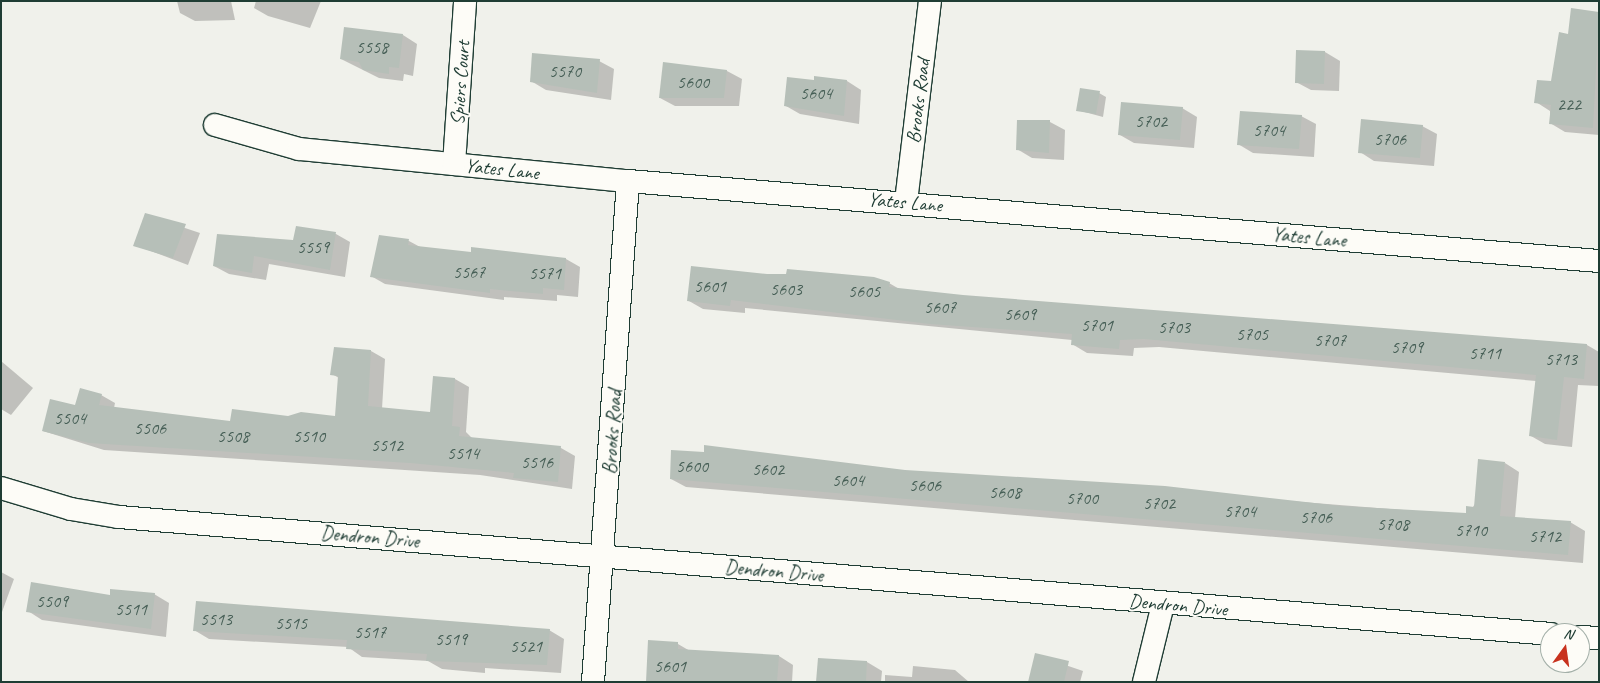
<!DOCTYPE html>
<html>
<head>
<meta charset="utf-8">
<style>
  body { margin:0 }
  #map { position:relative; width:1600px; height:683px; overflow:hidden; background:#f0f1eb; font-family:Caveat,sans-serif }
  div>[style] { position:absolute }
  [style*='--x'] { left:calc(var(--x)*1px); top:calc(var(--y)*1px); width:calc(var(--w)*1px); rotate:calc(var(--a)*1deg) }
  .shadow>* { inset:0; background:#0003 }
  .building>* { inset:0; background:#b6bfb8 }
  .roads { filter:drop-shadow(1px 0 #1f3d34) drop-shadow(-1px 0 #1f3d34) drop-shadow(0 1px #1f3d34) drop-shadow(0 -1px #1f3d34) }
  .minor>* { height:22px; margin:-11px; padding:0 11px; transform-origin:11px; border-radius:11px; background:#fdfcf7 }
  span { translate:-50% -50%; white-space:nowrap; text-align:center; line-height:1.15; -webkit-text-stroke:4px #fdfcf7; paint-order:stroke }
  .number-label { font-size:18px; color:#455e55 }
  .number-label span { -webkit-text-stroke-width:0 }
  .street-label { font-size:20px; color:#1f3d34 }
  .frame { position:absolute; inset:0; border:2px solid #1f3d34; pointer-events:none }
  .north { position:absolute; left:1540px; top:623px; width:50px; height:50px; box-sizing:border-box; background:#fdfcf7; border:1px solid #a4b0a9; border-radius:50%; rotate:14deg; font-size:14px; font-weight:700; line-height:20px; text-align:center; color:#1f3d34 }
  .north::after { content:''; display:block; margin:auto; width:18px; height:22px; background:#c8321e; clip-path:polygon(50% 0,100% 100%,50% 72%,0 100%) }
</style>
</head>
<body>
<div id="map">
  <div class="shadow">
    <div style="clip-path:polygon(177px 1px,231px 1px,235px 20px,195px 21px,180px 13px)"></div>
    <div style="clip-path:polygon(256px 1px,321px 1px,310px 28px,268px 16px,254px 8px)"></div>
    <div style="clip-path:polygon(1599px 13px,1599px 135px,1565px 132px,1550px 123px,1550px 111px,1536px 102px,1552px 82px,1569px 35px)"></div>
    <div style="clip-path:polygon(403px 35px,417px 44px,413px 76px,404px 74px,403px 81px,379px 78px,341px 59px)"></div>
    <div style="clip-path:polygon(1325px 52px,1340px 61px,1339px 91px,1311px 90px,1296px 82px)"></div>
    <div style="clip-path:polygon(599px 61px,614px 69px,611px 100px,546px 90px,531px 81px)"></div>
    <div style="clip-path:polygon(664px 64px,727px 71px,742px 79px,739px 106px,675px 106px,660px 98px)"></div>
    <div style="clip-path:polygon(815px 81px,847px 81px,861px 90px,859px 124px,800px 114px,786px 106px)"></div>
    <div style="clip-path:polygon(1099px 93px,1106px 97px,1103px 117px,1077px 110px)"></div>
    <div style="clip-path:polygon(1182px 108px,1197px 117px,1194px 148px,1134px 143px,1120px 135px)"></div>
    <div style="clip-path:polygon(1301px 116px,1316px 124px,1314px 157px,1253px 153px,1238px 144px)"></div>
    <div style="clip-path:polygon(1018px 121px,1050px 122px,1065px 130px,1064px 160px,1032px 158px,1017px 149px)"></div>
    <div style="clip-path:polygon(1422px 126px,1437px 134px,1434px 166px,1374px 161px,1360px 152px)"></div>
    <div style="clip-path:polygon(146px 215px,200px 233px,188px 265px,135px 245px)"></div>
    <div style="clip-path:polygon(297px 227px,336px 234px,350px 242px,345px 277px,269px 264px,266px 280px,229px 274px,214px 266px,294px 242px)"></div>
    <div style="clip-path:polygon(380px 236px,409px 241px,422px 248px,472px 253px,472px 248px,566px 259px,580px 267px,578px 297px,557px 295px,557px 301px,504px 297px,504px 300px,385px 284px,371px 276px)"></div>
    <div style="clip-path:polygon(767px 275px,889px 283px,901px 290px,963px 296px,1587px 345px,1599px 352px,1599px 386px,1578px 385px,1572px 447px,1545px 444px,1531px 436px,1536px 381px,1159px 347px,1134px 348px,1133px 356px,1087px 353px,1072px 344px,1072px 340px,745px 308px,745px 313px,703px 309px,689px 301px)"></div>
    <div style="clip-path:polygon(335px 349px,371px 351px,385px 359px,382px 409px,431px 413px,434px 377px,455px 379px,469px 387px,466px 432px,473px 439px,561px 448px,575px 456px,572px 489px,480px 475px,104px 450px,43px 431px,101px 395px,115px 403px,114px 408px,232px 422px,336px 417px,339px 378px,332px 374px)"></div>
    <div style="clip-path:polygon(1px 361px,33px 388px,11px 415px,1px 409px)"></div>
    <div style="clip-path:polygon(1505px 463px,1519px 472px,1515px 518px,1570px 522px,1585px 531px,1583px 563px,686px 487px,671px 479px,904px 471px,1467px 515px)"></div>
    <div style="clip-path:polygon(1px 572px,14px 579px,2px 612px,1px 611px)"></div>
    <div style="clip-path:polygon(154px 594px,169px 603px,166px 637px,42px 620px,28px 611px)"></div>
    <div style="clip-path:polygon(194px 630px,549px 630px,564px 639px,561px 673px,485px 668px,485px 673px,442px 669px,428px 661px,362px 657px,348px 647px,209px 639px)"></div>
    <div style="clip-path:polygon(678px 644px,690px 651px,779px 656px,793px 665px,792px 682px,648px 682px)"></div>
    <div style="clip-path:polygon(1036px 655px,1083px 671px,1080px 682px,1029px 682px)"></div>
    <div style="clip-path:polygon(819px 659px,867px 662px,882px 671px,881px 682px,818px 682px)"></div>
    <div style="clip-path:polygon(913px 666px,955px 670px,969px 682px,885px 682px,885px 675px,912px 677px)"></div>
  </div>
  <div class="building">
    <div style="clip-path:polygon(1571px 8px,1599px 12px,1593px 128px,1549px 124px,1551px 105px,1534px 103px,1537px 80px,1551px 81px,1559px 32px,1568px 34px)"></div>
    <div style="clip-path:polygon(344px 27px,403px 34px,399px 68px,389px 67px,389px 74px,363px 70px,359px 62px,340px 59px)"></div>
    <div style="clip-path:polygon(1296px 50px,1325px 51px,1324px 84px,1295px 83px)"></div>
    <div style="clip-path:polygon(532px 53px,600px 59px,597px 93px,530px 82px)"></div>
    <div style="clip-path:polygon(663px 62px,727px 70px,724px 98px,659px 98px)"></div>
    <div style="clip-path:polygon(814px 76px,847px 80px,844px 116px,784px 106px,787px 77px,814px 80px)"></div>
    <div style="clip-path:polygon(1080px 88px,1100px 91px,1096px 114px,1076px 111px)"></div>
    <div style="clip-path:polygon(1121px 102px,1183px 107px,1180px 140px,1118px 135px)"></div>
    <div style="clip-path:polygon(1240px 111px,1302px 115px,1299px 149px,1237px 145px)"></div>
    <div style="clip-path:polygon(1361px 119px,1423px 125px,1420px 158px,1358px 153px)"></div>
    <div style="clip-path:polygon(1017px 120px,1050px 120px,1049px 153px,1016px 150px)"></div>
    <div style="clip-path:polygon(145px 213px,186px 224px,173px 258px,133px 246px)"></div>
    <div style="clip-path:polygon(296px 226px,336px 232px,330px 270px,254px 256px,252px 273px,213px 266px,217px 234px,293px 240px)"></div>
    <div style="clip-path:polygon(379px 235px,409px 239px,408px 245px,471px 252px,471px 247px,566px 258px,564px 290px,543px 288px,543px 294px,490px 289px,490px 293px,370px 277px)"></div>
    <div style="clip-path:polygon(691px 266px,767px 274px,786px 274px,787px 269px,842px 274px,874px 277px,890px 282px,889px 287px,963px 295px,1587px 344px,1584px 379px,1564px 377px,1557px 440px,1529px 436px,1536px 375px,1144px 339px,1120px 340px,1119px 349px,1071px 345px,1072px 334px,930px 324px,731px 300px,730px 306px,687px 301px)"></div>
    <div style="clip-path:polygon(334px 347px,371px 350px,368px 406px,430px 412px,433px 376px,455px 378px,452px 426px,460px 427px,459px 436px,561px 446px,558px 482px,513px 478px,514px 473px,410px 463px,89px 443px,42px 431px,50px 399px,75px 405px,80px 388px,102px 394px,99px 405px,230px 421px,232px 409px,288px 416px,301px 412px,335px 416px,338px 376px,330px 375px)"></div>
    <div style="clip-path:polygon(704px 445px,905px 470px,1165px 486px,1341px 506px,1466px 513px,1466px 506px,1474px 507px,1478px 459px,1505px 462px,1500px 516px,1571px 521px,1568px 555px,670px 479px,671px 450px,704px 452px)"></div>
    <div style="clip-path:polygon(31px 582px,110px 595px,110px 589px,155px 593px,151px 629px,26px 612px)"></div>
    <div style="clip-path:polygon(196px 601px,550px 629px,547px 665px,426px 661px,427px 654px,346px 649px,347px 640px,193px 631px)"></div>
    <div style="clip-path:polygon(648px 640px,678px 642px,678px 649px,779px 655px,777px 682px,646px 682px)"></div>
    <div style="clip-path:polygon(1035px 653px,1069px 661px,1064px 682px,1028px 682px)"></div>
    <div style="clip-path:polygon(818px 658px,867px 661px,866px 682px,816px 682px)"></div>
  </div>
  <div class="roads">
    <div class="minor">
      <div style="--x:215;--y:125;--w:87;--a:15.9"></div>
      <div style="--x:299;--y:149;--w:331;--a:5.6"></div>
      <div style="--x:628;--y:181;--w:974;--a:4.71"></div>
      <div style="--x:454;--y:164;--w:163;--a:-86.1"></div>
      <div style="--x:906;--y:202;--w:202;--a:-83.2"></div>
      <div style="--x:1;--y:488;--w:73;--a:16.7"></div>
      <div style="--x:71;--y:509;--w:49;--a:9.5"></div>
      <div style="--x:119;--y:517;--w:1436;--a:4.67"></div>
      <div style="--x:1580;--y:637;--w:19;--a:3"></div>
      <div style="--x:593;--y:682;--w:502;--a:-86"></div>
      <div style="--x:1144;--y:682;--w:80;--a:-76.3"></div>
    </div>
  </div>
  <div class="number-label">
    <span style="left:372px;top:47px">5558</span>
    <span style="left:565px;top:71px">5570</span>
    <span style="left:693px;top:82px">5600</span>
    <span style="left:816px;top:93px">5604</span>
    <span style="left:1569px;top:104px">222</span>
    <span style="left:1151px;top:121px">5702</span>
    <span style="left:1269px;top:130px">5704</span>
    <span style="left:1390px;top:139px">5706</span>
    <span style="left:313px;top:247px">5559</span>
    <span style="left:469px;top:272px">5567</span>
    <span style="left:545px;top:273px">5571</span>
    <span style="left:710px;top:286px">5601</span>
    <span style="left:786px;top:289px">5603</span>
    <span style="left:864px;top:291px">5605</span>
    <span style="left:940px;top:307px">5607</span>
    <span style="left:1020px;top:314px">5609</span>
    <span style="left:1097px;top:325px">5701</span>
    <span style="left:1174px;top:327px">5703</span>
    <span style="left:1252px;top:334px">5705</span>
    <span style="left:1330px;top:340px">5707</span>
    <span style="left:1407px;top:347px">5709</span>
    <span style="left:1485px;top:353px">5711</span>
    <span style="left:1561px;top:359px">5713</span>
    <span style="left:70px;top:418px">5504</span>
    <span style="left:150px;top:428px">5506</span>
    <span style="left:233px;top:436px">5508</span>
    <span style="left:309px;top:436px">5510</span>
    <span style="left:387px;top:445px">5512</span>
    <span style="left:463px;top:453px">5514</span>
    <span style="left:537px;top:462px">5516</span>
    <span style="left:692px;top:466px">5600</span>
    <span style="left:768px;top:469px">5602</span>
    <span style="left:848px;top:480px">5604</span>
    <span style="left:925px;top:485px">5606</span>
    <span style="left:1005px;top:492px">5608</span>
    <span style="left:1082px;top:498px">5700</span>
    <span style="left:1159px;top:503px">5702</span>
    <span style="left:1240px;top:511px">5704</span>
    <span style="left:1316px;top:517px">5706</span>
    <span style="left:1393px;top:524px">5708</span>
    <span style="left:1471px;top:530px">5710</span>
    <span style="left:1545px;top:536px">5712</span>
    <span style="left:52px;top:601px">5509</span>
    <span style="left:131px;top:609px">5511</span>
    <span style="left:216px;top:619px">5513</span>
    <span style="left:291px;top:623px">5515</span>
    <span style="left:370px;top:632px">5517</span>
    <span style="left:451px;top:639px">5519</span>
    <span style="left:526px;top:646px">5521</span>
    <span style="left:670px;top:666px">5601</span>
  </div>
  <div class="street-label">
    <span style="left:460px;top:83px;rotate:-86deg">Spiers Court</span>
    <span style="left:918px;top:101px;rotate:-83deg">Brooks Road</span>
    <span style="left:502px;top:169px;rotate:6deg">Yates Lane</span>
    <span style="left:905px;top:202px;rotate:5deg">Yates Lane</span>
    <span style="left:1309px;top:237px;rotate:5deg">Yates Lane</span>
    <span style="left:612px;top:432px;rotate:-86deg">Brooks Road</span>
    <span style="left:370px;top:537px;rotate:5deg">Dendron Drive</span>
    <span style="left:774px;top:571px;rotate:5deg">Dendron Drive</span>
    <span style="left:1178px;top:605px;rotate:5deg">Dendron Drive</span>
  </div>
  <div class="frame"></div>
  <div class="north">N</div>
</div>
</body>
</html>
